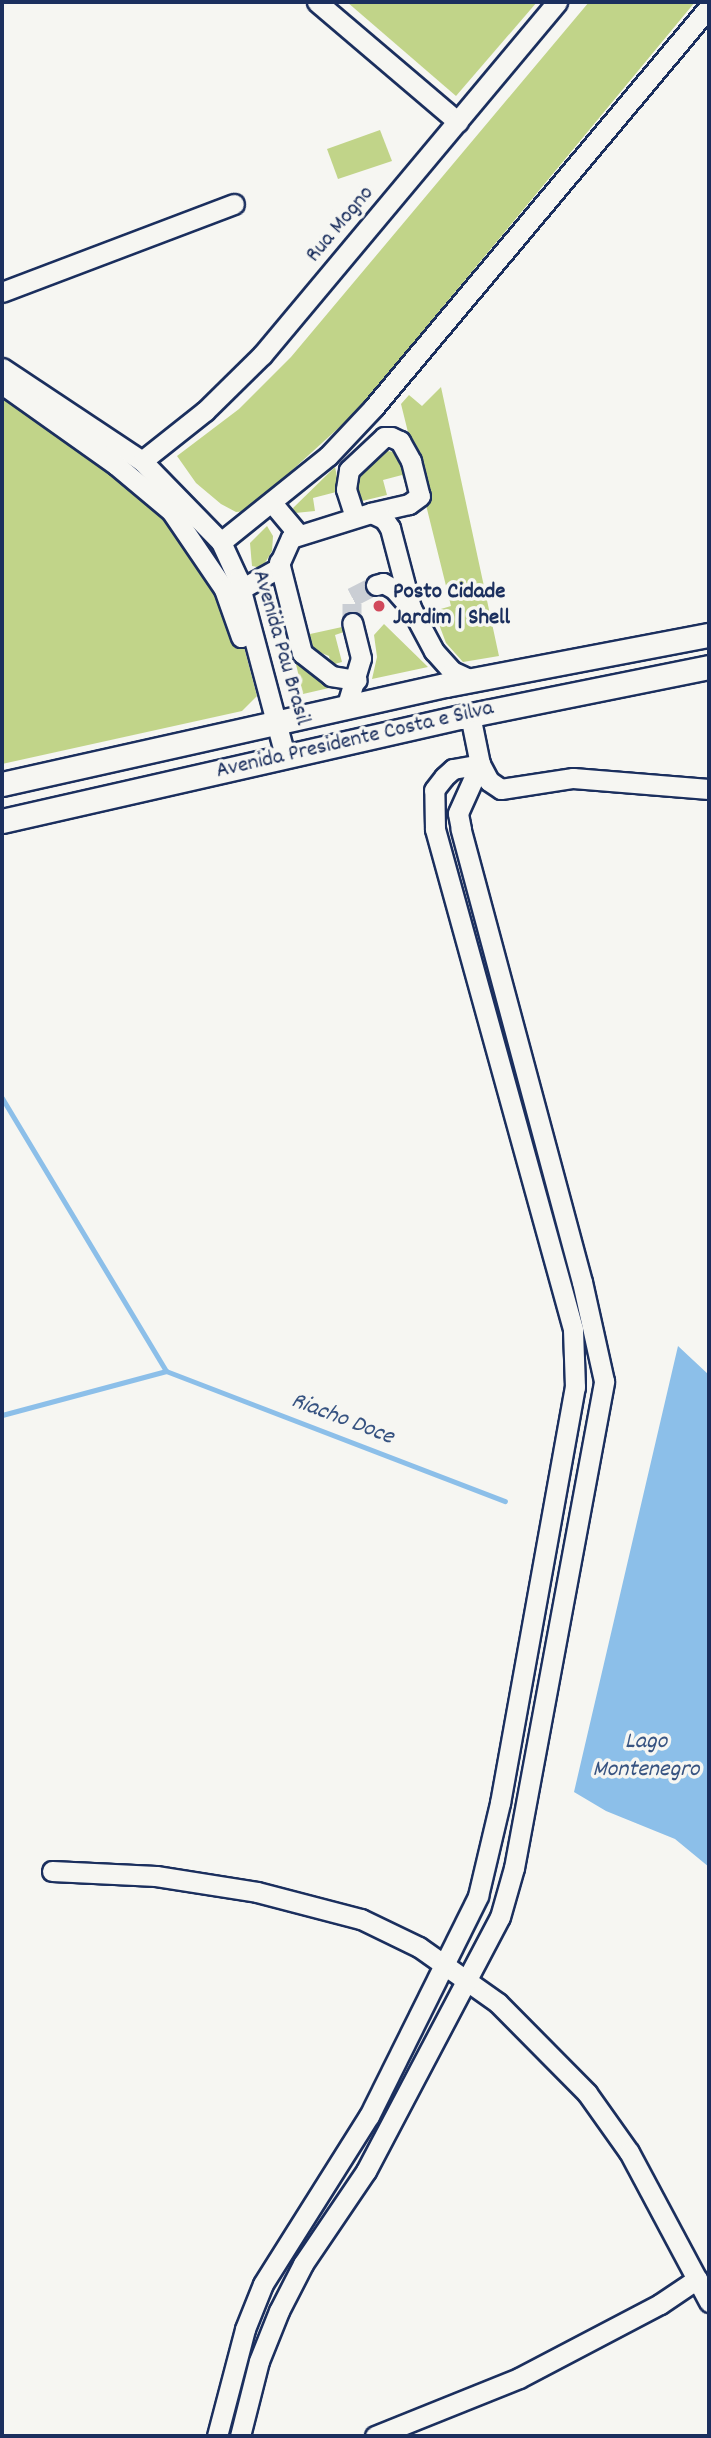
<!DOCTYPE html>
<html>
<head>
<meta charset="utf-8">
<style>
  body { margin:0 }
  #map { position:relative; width:711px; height:2438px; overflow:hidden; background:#f6f6f2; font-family:Dekko,sans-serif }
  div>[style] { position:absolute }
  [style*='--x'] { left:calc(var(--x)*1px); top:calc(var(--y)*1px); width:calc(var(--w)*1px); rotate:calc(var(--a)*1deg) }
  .green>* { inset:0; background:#c1d489 }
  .water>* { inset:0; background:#8cbfe9 }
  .stream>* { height:5px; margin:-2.5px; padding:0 2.5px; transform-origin:2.5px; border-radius:2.5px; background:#8cbfe9 }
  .minor-tunnel>* { height:19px; margin-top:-9.5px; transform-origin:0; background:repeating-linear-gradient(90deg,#caced4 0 19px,transparent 0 29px) }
  .roads { filter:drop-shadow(2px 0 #1b2f5e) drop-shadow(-2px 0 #1b2f5e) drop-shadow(0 2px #1b2f5e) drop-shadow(0 -2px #1b2f5e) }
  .minor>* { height:19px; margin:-9.5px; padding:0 9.5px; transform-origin:9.5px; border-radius:9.5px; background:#f6f6f2 }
  .major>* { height:23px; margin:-11.5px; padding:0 11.5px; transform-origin:11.5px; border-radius:11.5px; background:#f6f6f2 }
  .dots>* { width:19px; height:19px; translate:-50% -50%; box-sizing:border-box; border:4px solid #f6f6f2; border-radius:50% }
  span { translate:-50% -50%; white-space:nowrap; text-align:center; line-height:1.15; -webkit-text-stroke:7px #f6f6f2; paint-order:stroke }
  .street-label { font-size:23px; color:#1b2f5e }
  .poi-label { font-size:23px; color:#1b2f5e; font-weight:700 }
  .left { translate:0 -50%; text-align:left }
  .water-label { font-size:24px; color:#375381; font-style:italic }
  .frame { position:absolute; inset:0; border:4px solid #1b2f5e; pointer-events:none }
</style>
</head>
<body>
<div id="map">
  <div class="green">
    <div style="clip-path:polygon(347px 2px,537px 2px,456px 96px)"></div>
    <div style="clip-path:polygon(589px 2px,695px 2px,355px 413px,247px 511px,236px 512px,221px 504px,196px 483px,177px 456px,239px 409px,291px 357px)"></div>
    <div style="clip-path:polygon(380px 130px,392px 161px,338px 179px,327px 149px)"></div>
    <div style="clip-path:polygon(2px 384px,149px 490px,237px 621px,257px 696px,242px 711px,2px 764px)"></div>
    <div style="clip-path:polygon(441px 387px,499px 656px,463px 662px,446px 643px,434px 611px,451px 606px,401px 404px,409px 395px,422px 406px)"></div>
    <div style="clip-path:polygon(387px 451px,396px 452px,414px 491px,408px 492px,402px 475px,383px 480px,387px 495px,358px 502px,356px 475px)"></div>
    <div style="clip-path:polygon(335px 467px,340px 491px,313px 498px,315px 511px,295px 513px,293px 508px)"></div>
    <div style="clip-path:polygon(267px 526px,273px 536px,272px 551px,262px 568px,252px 566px,250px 543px)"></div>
    <div style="clip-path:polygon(278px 588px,297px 658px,329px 688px,303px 694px)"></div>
    <div style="clip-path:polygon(384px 624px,428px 667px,372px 679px,377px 657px,374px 635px)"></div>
    <div style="clip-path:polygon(342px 627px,344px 632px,335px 635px,342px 662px,331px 665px,329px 656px,311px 649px,310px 634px)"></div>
  </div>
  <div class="water">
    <div style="clip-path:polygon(678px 1346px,709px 1375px,709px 1867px,675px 1839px,606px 1811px,574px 1792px)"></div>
  </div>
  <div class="stream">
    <div style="--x:2;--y:1098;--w:318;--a:59"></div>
    <div style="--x:166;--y:1371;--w:363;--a:21"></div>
    <div style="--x:2;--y:1415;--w:170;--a:-15"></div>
  </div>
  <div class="minor-tunnel">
    <div style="--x:352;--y:623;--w:26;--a:-90"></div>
    <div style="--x:352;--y:597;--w:27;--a:-27"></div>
  </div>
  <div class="roads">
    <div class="minor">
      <div style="--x:317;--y:2;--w:185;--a:40.4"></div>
      <div style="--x:2;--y:292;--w:248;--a:-20.8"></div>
      <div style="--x:2;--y:368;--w:168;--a:33.6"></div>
      <div style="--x:142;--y:461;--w:113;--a:45.7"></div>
      <div style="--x:221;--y:542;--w:41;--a:65.3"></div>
      <div style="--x:238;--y:579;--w:183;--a:75.1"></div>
      <div style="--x:2;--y:384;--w:140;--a:35.4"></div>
      <div style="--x:116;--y:465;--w:72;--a:39.9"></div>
      <div style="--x:171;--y:511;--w:94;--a:55.8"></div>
      <div style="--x:224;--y:589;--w:51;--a:70.5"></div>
      <div style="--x:142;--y:461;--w:80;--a:-38.4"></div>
      <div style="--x:205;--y:411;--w:80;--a:-44.5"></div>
      <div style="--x:262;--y:355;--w:460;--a:-50.1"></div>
      <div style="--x:273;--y:504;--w:39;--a:50"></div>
      <div style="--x:355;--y:517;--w:29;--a:-108"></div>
      <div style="--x:346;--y:489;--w:19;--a:-81"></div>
      <div style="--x:349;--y:470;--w:48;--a:-43.3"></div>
      <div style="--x:384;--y:437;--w:7;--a:0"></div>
      <div style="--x:391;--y:437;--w:10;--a:24"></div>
      <div style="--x:400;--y:441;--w:23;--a:61"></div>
      <div style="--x:411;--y:461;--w:36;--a:76"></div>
      <div style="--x:420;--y:496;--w:14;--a:144"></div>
      <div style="--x:409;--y:504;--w:39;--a:167"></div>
      <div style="--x:221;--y:542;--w:137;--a:-38.8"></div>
      <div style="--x:328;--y:456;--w:67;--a:-46.8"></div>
      <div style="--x:374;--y:407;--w:522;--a:-50.05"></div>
      <div style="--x:279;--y:562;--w:94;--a:75.8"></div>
      <div style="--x:302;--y:653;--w:37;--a:38"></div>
      <div style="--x:331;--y:676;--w:26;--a:9"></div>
      <div style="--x:376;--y:585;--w:7;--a:-16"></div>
      <div style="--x:383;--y:583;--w:13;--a:29"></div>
      <div style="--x:394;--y:589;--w:21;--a:49"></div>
      <div style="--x:241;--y:589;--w:41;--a:-29.1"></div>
      <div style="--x:277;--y:569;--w:34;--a:-66"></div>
      <div style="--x:291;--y:538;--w:84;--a:-17.4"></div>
      <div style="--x:371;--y:513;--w:14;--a:25"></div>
      <div style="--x:384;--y:519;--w:11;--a:56"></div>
      <div style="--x:390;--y:528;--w:83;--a:75.3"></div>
      <div style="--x:411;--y:608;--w:49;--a:61.9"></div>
      <div style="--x:434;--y:651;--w:27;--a:48"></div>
      <div style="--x:452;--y:671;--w:21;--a:25"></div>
      <div style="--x:346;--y:708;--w:52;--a:-73.3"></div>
      <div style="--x:361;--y:658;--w:36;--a:-104"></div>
      <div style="--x:470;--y:715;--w:50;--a:78.5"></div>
      <div style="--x:480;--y:764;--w:19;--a:62"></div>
      <div style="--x:489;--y:781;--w:14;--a:34"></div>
      <div style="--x:501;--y:789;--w:73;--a:-8.7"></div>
      <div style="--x:573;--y:778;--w:136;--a:4.6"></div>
      <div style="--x:52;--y:1871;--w:104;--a:2.8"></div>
      <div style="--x:156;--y:1876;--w:102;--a:9"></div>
      <div style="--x:257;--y:1892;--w:107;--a:14.6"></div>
      <div style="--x:361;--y:1919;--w:64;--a:25.8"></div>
      <div style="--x:419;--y:1947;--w:97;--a:35.3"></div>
      <div style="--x:498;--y:2003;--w:127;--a:45.3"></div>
      <div style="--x:587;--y:2093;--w:72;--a:54.6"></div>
      <div style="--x:629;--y:2152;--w:170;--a:61.9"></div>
      <div style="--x:217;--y:2436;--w:111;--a:-75.3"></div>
      <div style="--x:245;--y:2329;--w:48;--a:-68.2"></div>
      <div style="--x:263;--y:2284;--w:199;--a:-57.8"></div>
      <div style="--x:369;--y:2116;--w:246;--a:-63.6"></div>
      <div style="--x:478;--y:1896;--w:96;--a:-76.7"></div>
      <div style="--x:500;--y:1803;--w:423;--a:-79.8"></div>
      <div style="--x:575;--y:1387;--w:58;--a:-92"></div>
      <div style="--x:573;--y:1329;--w:519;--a:-105.43"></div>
      <div style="--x:435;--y:829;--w:39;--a:-91"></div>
      <div style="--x:434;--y:790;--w:16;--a:-52"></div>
      <div style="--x:444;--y:777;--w:12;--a:-42"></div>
      <div style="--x:453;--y:769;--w:27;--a:-10"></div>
      <div style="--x:240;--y:2436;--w:77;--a:-75.8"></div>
      <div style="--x:259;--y:2361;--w:54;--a:-68.2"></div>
      <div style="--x:279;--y:2311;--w:53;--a:-62.9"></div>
      <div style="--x:303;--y:2264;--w:112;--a:-55.9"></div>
      <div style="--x:366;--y:2171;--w:287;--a:-62.2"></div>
      <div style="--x:500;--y:1917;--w:51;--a:-74.1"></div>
      <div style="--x:514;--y:1868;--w:495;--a:-79.5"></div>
      <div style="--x:604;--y:1381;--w:101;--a:-102.5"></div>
      <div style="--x:582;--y:1282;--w:469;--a:-105"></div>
      <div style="--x:461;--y:829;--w:16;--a:-101"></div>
      <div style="--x:458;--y:813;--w:54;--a:-65.8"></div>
      <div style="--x:375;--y:2436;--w:155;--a:-21.9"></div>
      <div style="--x:519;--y:2378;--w:159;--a:-27.7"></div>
      <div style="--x:660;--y:2304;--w:45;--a:-34"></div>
    </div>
    <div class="major">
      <div style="--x:2;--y:784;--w:455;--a:-12.6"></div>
      <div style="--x:446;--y:685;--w:268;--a:-10.8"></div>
      <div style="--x:2;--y:821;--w:471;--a:-12.8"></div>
      <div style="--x:461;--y:717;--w:253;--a:-11.4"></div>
    </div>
  </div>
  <div class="dots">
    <div style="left:379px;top:606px;background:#d1495b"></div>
  </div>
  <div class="street-label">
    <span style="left:341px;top:225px;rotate:-50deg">Rua Mogno</span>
    <span style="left:280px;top:648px;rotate:74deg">Avenida Pau Brasil</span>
    <span style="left:355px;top:741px;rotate:-13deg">Avenida Presidente Costa e Silva</span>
  </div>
  <div class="poi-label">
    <span class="left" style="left:393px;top:606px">Posto Cidade<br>Jardim | Shell</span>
  </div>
  <div class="water-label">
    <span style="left:342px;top:1420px;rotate:21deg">Riacho Doce</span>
    <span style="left:646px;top:1757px">Lago<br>Montenegro</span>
  </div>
  <div class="frame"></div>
</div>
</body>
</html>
